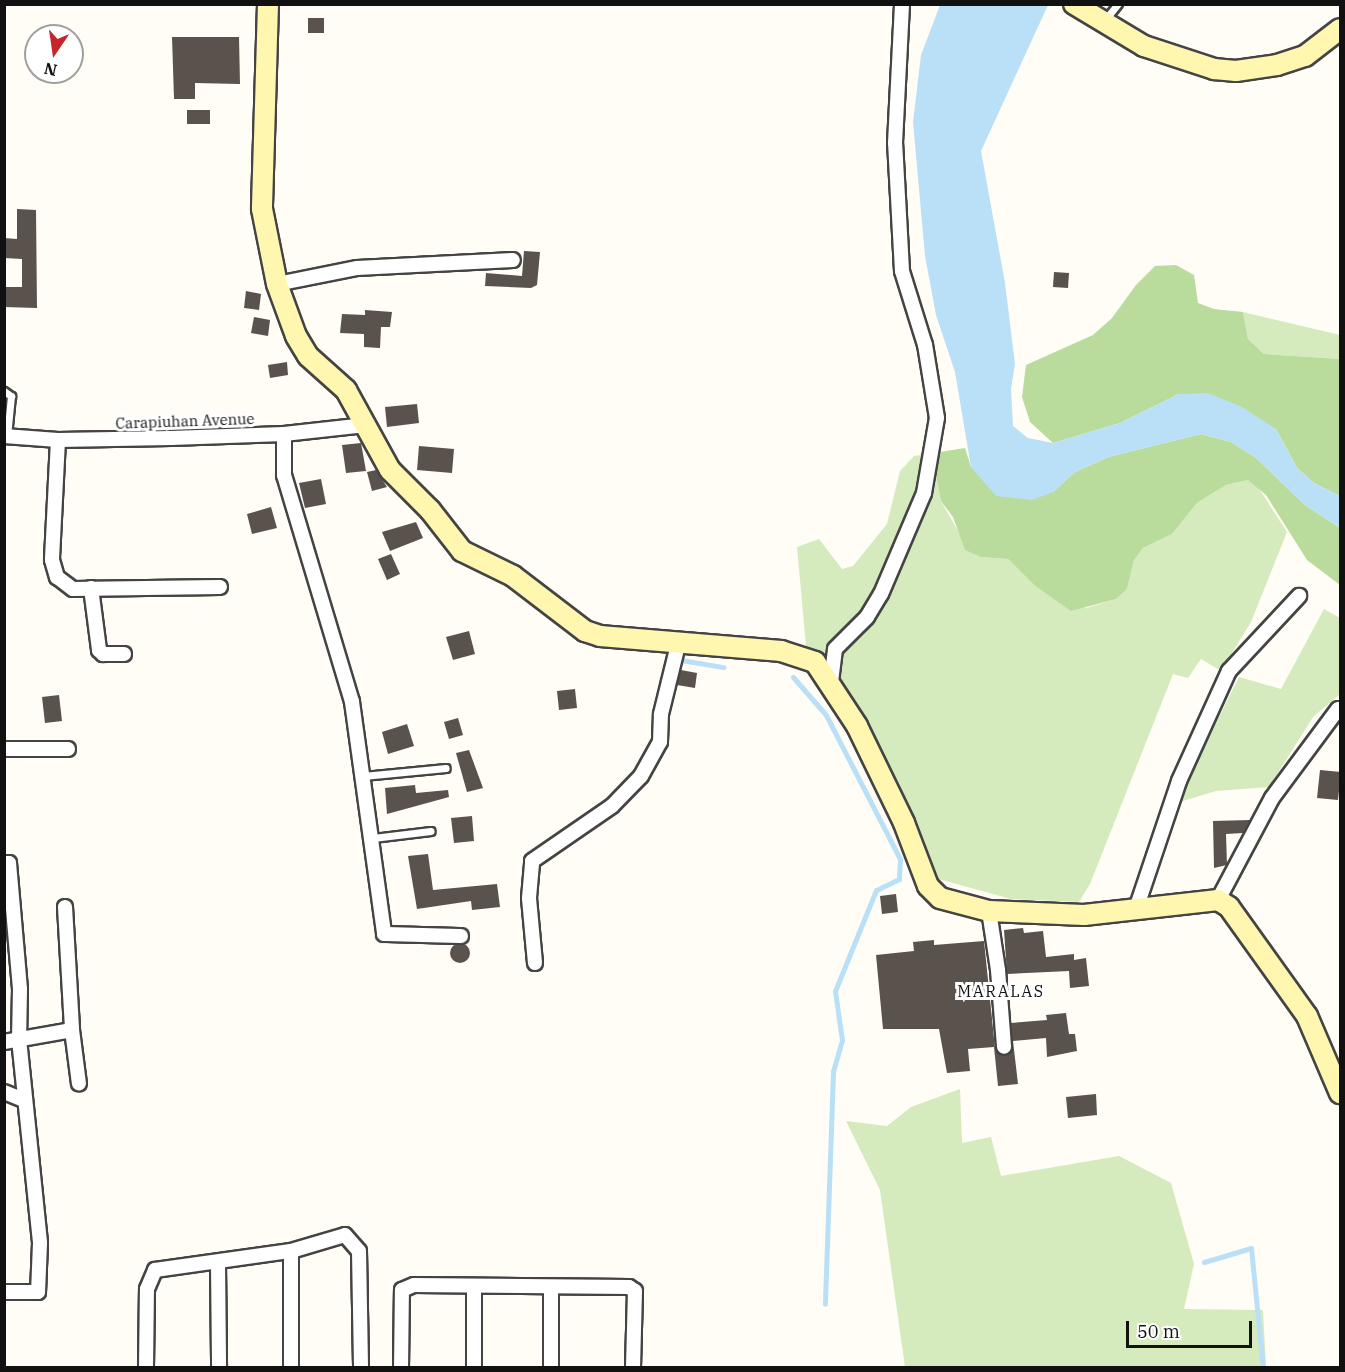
<!DOCTYPE html>
<html>
<head>
<meta charset="utf-8">
<style>
  body { margin:0 }
  #map { position:relative; width:1345px; height:1372px; overflow:hidden; background:#fffdf5; font-family:"IBM Plex Serif",serif }
  div>[style] { position:absolute }
  [style*='--x'] { left:calc(var(--x)*1px); top:calc(var(--y)*1px); width:calc(var(--w)*1px); rotate:calc(var(--a)*1deg) }
  .green>* { inset:0; background:#d5ebbd }
  .forest>* { inset:0; background:#b9dc9c }
  .water>* { inset:0; background:#b9e0f7 }
  .stream>* { height:5px; margin:-2.5px; padding:0 2.5px; transform-origin:2.5px; border-radius:2.5px; background:#b9e0f7 }
  .building>* { inset:0; background:#5a524d }
  .round { border-radius:50% }
  .roads { filter:drop-shadow(2px 0 #444) drop-shadow(-2px 0 #444) drop-shadow(0 2px #444) drop-shadow(0 -2px #444) }
  .lane>* { height:7px; margin:-3.5px; padding:0 3.5px; transform-origin:3.5px; border-radius:3.5px; background:#fff }
  .street>* { height:14px; margin:-7px; padding:0 7px; transform-origin:7px; border-radius:7px; background:#fff }
  .secondary>* { height:20px; margin:-10px; padding:0 10px; transform-origin:10px; border-radius:10px; background:#fff6b0 }
  span { translate:-50% -50%; white-space:nowrap; text-align:center; line-height:1.15; -webkit-text-stroke:6px #fff; paint-order:stroke }
  .street-label { font-size:15px; color:#111 }
  .neighbourhood-label { font-size:16px; color:#111; letter-spacing:1.5px }
  .frame { position:absolute; inset:0; border:6px solid #111; pointer-events:none }
  .north { position:absolute; left:24px; top:24px; width:60px; height:60px; box-sizing:border-box; background:#fff; border:2px solid #a0a0a0; border-radius:50%; rotate:193deg; font-size:16px; font-weight:700; line-height:24px; text-align:center; color:#111 }
  .north::after { content:''; display:block; margin:auto; width:21px; height:27px; background:#c4262e; clip-path:polygon(50% 0,100% 100%,50% 72%,0 100%) }
  .scale { position:absolute; left:1126px; top:1321px; width:126px; height:27px; box-sizing:border-box; border:3px solid #111; border-top:0; padding-left:8px; font-size:18px; line-height:21px; white-space:nowrap; color:#111; -webkit-text-stroke:4px #fff; paint-order:stroke }
</style>
</head>
<body>
<div id="map">
  <div class="green">
    <div style="clip-path:polygon(1243px 312px,1340px 335px,1340px 359px,1264px 354px,1248px 339px)"></div>
    <div style="clip-path:polygon(940px 452px,936px 476px,941px 501px,958px 531px,981px 557px,1008px 559px,1034px 585px,1086px 608px,1116px 599px,1127px 589px,1134px 560px,1143px 548px,1172px 534px,1197px 503px,1226px 485px,1248px 480px,1256px 484px,1287px 532px,1251px 622px,1221px 671px,1201px 659px,1188px 678px,1173px 674px,1090px 884px,1079px 902px,1011px 899px,935px 878px,899px 783px,839px 675px,806px 646px,797px 547px,819px 539px,842px 569px,853px 566px,887px 524px,900px 471px,914px 456px)"></div>
    <div style="clip-path:polygon(1324px 609px,1340px 618px,1340px 694px,1313px 717px,1269px 787px,1216px 791px,1176px 803px,1239px 677px,1281px 689px)"></div>
    <div style="clip-path:polygon(960px 1089px,962px 1143px,991px 1137px,1001px 1176px,1119px 1156px,1171px 1183px,1194px 1264px,1184px 1309px,1263px 1310px,1266px 1367px,905px 1367px,880px 1190px,846px 1121px,887px 1126px,911px 1107px)"></div>
  </div>
  <div class="forest">
    <div style="clip-path:polygon(1176px 265px,1194px 275px,1198px 303px,1214px 309px,1243px 312px,1248px 339px,1264px 354px,1340px 359px,1340px 496px,1314px 483px,1297px 468px,1276px 429px,1179px 394px,1120px 423px,1053px 443px,1030px 422px,1022px 397px,1026px 365px,1093px 335px,1112px 318px,1136px 285px,1155px 266px)"></div>
    <div style="clip-path:polygon(1201px 434px,1231px 442px,1255px 457px,1305px 505px,1340px 528px,1340px 585px,1307px 560px,1266px 495px,1248px 480px,1226px 485px,1197px 503px,1172px 534px,1143px 548px,1134px 560px,1127px 589px,1116px 599px,1071px 611px,1034px 585px,1008px 559px,981px 557px,965px 550px,953px 517px,941px 501px,936px 476px,940px 452px,965px 448px,971px 467px,1053px 492px,1075px 472px,1108px 457px)"></div>
  </div>
  <div class="water">
    <div style="clip-path:polygon(940px 5px,1048px 5px,981px 151px,1005px 283px,1015px 364px,1011px 389px,1013px 426px,1028px 438px,1053px 443px,1120px 423px,1179px 394px,1208px 393px,1242px 407px,1276px 429px,1297px 468px,1314px 483px,1340px 496px,1340px 528px,1305px 505px,1255px 457px,1231px 442px,1201px 434px,1108px 457px,1075px 472px,1053px 492px,1032px 500px,996px 496px,971px 467px,955px 372px,936px 315px,925px 256px,913px 122px,921px 55px)"></div>
  </div>
  <div class="stream">
    <div style="--x:681;--y:660;--w:43;--a:9.5"></div>
    <div style="--x:793;--y:677;--w:50;--a:49"></div>
    <div style="--x:826;--y:715;--w:162;--a:62.8"></div>
    <div style="--x:900;--y:859;--w:20;--a:93"></div>
    <div style="--x:899;--y:879;--w:25;--a:154"></div>
    <div style="--x:876;--y:890;--w:109;--a:112.1"></div>
    <div style="--x:835;--y:991;--w:49;--a:81.9"></div>
    <div style="--x:842;--y:1040;--w:33;--a:106"></div>
    <div style="--x:833;--y:1072;--w:232;--a:92"></div>
    <div style="--x:1204;--y:1262;--w:49;--a:-16.6"></div>
    <div style="--x:1251;--y:1248;--w:121;--a:84.3"></div>
  </div>
  <div class="building">
    <div style="clip-path:polygon(308px 18px,324px 18px,324px 33px,308px 33px)"></div>
    <div style="clip-path:polygon(172px 37px,239px 37px,240px 84px,195px 83px,195px 99px,174px 99px)"></div>
    <div style="clip-path:polygon(187px 110px,210px 110px,210px 124px,187px 124px)"></div>
    <div style="clip-path:polygon(17px 209px,36px 210px,37px 308px,4px 307px,4px 287px,22px 287px,22px 259px,4px 258px,4px 238px,17px 239px)"></div>
    <div style="clip-path:polygon(524px 251px,540px 252px,537px 285px,531px 288px,485px 286px,486px 273px,522px 276px)"></div>
    <div style="clip-path:polygon(1054px 272px,1069px 273px,1068px 288px,1053px 287px)"></div>
    <div style="clip-path:polygon(246px 291px,261px 294px,259px 310px,244px 308px)"></div>
    <div style="clip-path:polygon(365px 310px,392px 312px,390px 327px,381px 327px,380px 348px,364px 347px,364px 334px,340px 333px,342px 314px,365px 315px)"></div>
    <div style="clip-path:polygon(254px 317px,270px 320px,268px 336px,251px 333px)"></div>
    <div style="clip-path:polygon(287px 362px,288px 375px,270px 378px,268px 365px)"></div>
    <div style="clip-path:polygon(417px 404px,419px 423px,387px 427px,385px 407px)"></div>
    <div style="clip-path:polygon(361px 443px,366px 471px,346px 473px,342px 445px)"></div>
    <div style="clip-path:polygon(419px 446px,454px 449px,452px 473px,417px 470px)"></div>
    <div style="clip-path:polygon(376px 470px,387px 487px,372px 491px,367px 472px)"></div>
    <div style="clip-path:polygon(321px 479px,326px 504px,305px 508px,299px 483px)"></div>
    <div style="clip-path:polygon(271px 507px,277px 528px,252px 534px,247px 514px)"></div>
    <div style="clip-path:polygon(416px 522px,423px 538px,390px 551px,382px 532px)"></div>
    <div style="clip-path:polygon(391px 554px,400px 574px,387px 580px,378px 559px)"></div>
    <div style="clip-path:polygon(469px 631px,475px 654px,453px 660px,446px 637px)"></div>
    <div style="clip-path:polygon(681px 670px,697px 673px,695px 688px,677px 685px)"></div>
    <div style="clip-path:polygon(575px 689px,577px 708px,559px 710px,557px 691px)"></div>
    <div style="clip-path:polygon(59px 695px,62px 721px,45px 723px,42px 697px)"></div>
    <div style="clip-path:polygon(458px 718px,463px 735px,449px 739px,444px 722px)"></div>
    <div style="clip-path:polygon(407px 724px,414px 746px,388px 754px,382px 732px)"></div>
    <div style="clip-path:polygon(469px 750px,483px 788px,467px 792px,456px 753px)"></div>
    <div style="clip-path:polygon(1320px 770px,1341px 772px,1338px 800px,1317px 798px)"></div>
    <div style="clip-path:polygon(415px 785px,416px 793px,448px 790px,449px 797px,387px 814px,385px 788px)"></div>
    <div style="clip-path:polygon(472px 816px,474px 841px,454px 843px,451px 818px)"></div>
    <div style="clip-path:polygon(1250px 820px,1243px 833px,1226px 834px,1227px 865px,1214px 868px,1213px 821px)"></div>
    <div style="clip-path:polygon(428px 854px,433px 890px,497px 884px,500px 907px,472px 910px,471px 901px,417px 909px,408px 856px)"></div>
    <div style="clip-path:polygon(896px 894px,898px 912px,882px 914px,880px 896px)"></div>
    <div style="clip-path:polygon(1023px 928px,1024px 933px,1043px 931px,1046px 957px,1074px 954px,1074px 960px,1086px 958px,1089px 986px,1070px 988px,1069px 971px,1007px 974px,1004px 930px)"></div>
    <div style="clip-path:polygon(934px 940px,934px 945px,984px 941px,995px 1048px,1000px 1055px,1012px 1050px,1011px 1023px,1047px 1020px,1046px 1015px,1066px 1013px,1069px 1034px,1075px 1034px,1077px 1051px,1047px 1057px,1046px 1038px,1013px 1041px,1018px 1084px,998px 1086px,994px 1047px,968px 1049px,970px 1071px,947px 1073px,939px 1029px,883px 1029px,876px 955px,914px 951px,913px 942px)"></div>
    <div class="round" style="left:450px;top:943px;width:20px;height:20px"></div>
    <div style="clip-path:polygon(1096px 1094px,1097px 1115px,1068px 1118px,1066px 1097px)"></div>
  </div>
  <div class="roads">
    <div class="lane">
      <div style="--x:1104;--y:21;--w:22;--a:-51"></div>
      <div style="--x:4;--y:391;--w:9;--a:36"></div>
      <div style="--x:11;--y:396;--w:40;--a:95.7"></div>
      <div style="--x:363;--y:776;--w:83;--a:-5.5"></div>
      <div style="--x:373;--y:838;--w:58;--a:-6.9"></div>
    </div>
    <div class="street">
      <div style="--x:277;--y:284;--w:82;--a:-11.3"></div>
      <div style="--x:357;--y:268;--w:156;--a:-2.9"></div>
      <div style="--x:284;--y:434;--w:41;--a:90"></div>
      <div style="--x:284;--y:475;--w:237;--a:73.3"></div>
      <div style="--x:352;--y:702;--w:234;--a:82.1"></div>
      <div style="--x:384;--y:934;--w:77;--a:1.5"></div>
      <div style="--x:4;--y:436;--w:54;--a:4.2"></div>
      <div style="--x:58;--y:440;--w:113;--a:-1"></div>
      <div style="--x:171;--y:438;--w:113;--a:-2"></div>
      <div style="--x:284;--y:434;--w:82;--a:-6.3"></div>
      <div style="--x:58;--y:440;--w:120;--a:92.9"></div>
      <div style="--x:52;--y:560;--w:18;--a:74"></div>
      <div style="--x:57;--y:577;--w:20;--a:37"></div>
      <div style="--x:73;--y:589;--w:147;--a:-0.8"></div>
      <div style="--x:91;--y:588;--w:63;--a:82.6"></div>
      <div style="--x:99;--y:650;--w:6;--a:45"></div>
      <div style="--x:103;--y:654;--w:21;--a:0"></div>
      <div style="--x:831;--y:682;--w:33;--a:-83"></div>
      <div style="--x:835;--y:649;--w:45;--a:-45"></div>
      <div style="--x:867;--y:617;--w:27;--a:-59"></div>
      <div style="--x:881;--y:594;--w:110;--a:-66.9"></div>
      <div style="--x:924;--y:493;--w:76;--a:-80.2"></div>
      <div style="--x:937;--y:418;--w:74;--a:-99.3"></div>
      <div style="--x:925;--y:345;--w:77;--a:-107.3"></div>
      <div style="--x:902;--y:271;--w:128;--a:-93.1"></div>
      <div style="--x:895;--y:143;--w:139;--a:-87.1"></div>
      <div style="--x:4;--y:749;--w:64;--a:0"></div>
      <div style="--x:4;--y:863;--w:5;--a:0"></div>
      <div style="--x:9;--y:863;--w:126;--a:85"></div>
      <div style="--x:20;--y:989;--w:50;--a:91.1"></div>
      <div style="--x:19;--y:1039;--w:205;--a:84.1"></div>
      <div style="--x:40;--y:1243;--w:49;--a:92.3"></div>
      <div style="--x:38;--y:1292;--w:34;--a:180"></div>
      <div style="--x:1218;--y:900;--w:115;--a:-62.1"></div>
      <div style="--x:1272;--y:798;--w:111;--a:-53.4"></div>
      <div style="--x:65;--y:907;--w:123;--a:86.7"></div>
      <div style="--x:1136;--y:909;--w:135;--a:-71.4"></div>
      <div style="--x:1179;--y:781;--w:121;--a:-65.6"></div>
      <div style="--x:1229;--y:671;--w:103;--a:-47"></div>
      <div style="--x:989;--y:911;--w:60;--a:81.3"></div>
      <div style="--x:998;--y:970;--w:77;--a:85.5"></div>
      <div style="--x:535;--y:963;--w:65;--a:-95.3"></div>
      <div style="--x:529;--y:898;--w:37;--a:-85"></div>
      <div style="--x:532;--y:861;--w:97;--a:-34.5"></div>
      <div style="--x:612;--y:806;--w:42;--a:-46"></div>
      <div style="--x:641;--y:776;--w:39;--a:-61"></div>
      <div style="--x:660;--y:742;--w:28;--a:-88"></div>
      <div style="--x:661;--y:714;--w:71;--a:-76.2"></div>
      <div style="--x:4;--y:1042;--w:69;--a:-10"></div>
      <div style="--x:72;--y:1030;--w:54;--a:82.6"></div>
      <div style="--x:4;--y:1092;--w:22;--a:22"></div>
      <div style="--x:291;--y:1251;--w:117;--a:90"></div>
      <div style="--x:218;--y:1264;--w:104;--a:89.4"></div>
      <div style="--x:551;--y:1287;--w:81;--a:90"></div>
      <div style="--x:146;--y:1368;--w:79;--a:-89.3"></div>
      <div style="--x:147;--y:1289;--w:21;--a:-67"></div>
      <div style="--x:155;--y:1270;--w:137;--a:-8"></div>
      <div style="--x:291;--y:1251;--w:56;--a:-16.5"></div>
      <div style="--x:345;--y:1235;--w:21;--a:49"></div>
      <div style="--x:359;--y:1251;--w:117;--a:89"></div>
      <div style="--x:401;--y:1368;--w:78;--a:-89.3"></div>
      <div style="--x:402;--y:1290;--w:13;--a:-23"></div>
      <div style="--x:414;--y:1285;--w:215;--a:0.5"></div>
      <div style="--x:629;--y:1287;--w:7;--a:34"></div>
      <div style="--x:635;--y:1291;--w:77;--a:91.5"></div>
      <div style="--x:474;--y:1368;--w:82;--a:-90"></div>
    </div>
    <div class="secondary">
      <div style="--x:268;--y:4;--w:205;--a:91.7"></div>
      <div style="--x:262;--y:209;--w:76;--a:78.7"></div>
      <div style="--x:277;--y:284;--w:55;--a:69.9"></div>
      <div style="--x:296;--y:336;--w:23;--a:59"></div>
      <div style="--x:308;--y:356;--w:51;--a:41.8"></div>
      <div style="--x:346;--y:390;--w:91;--a:61.2"></div>
      <div style="--x:390;--y:470;--w:57;--a:45"></div>
      <div style="--x:430;--y:510;--w:52;--a:52"></div>
      <div style="--x:462;--y:551;--w:57;--a:26.1"></div>
      <div style="--x:513;--y:576;--w:91;--a:37.4"></div>
      <div style="--x:585;--y:631;--w:16;--a:18"></div>
      <div style="--x:600;--y:636;--w:182;--a:4.7"></div>
      <div style="--x:781;--y:651;--w:36;--a:18"></div>
      <div style="--x:815;--y:662;--w:77;--a:56.7"></div>
      <div style="--x:857;--y:726;--w:108;--a:64.1"></div>
      <div style="--x:904;--y:823;--w:67;--a:69.1"></div>
      <div style="--x:928;--y:886;--w:17;--a:45"></div>
      <div style="--x:940;--y:898;--w:51;--a:14.9"></div>
      <div style="--x:989;--y:911;--w:95;--a:2.4"></div>
      <div style="--x:1084;--y:915;--w:135;--a:-6.4"></div>
      <div style="--x:1218;--y:900;--w:13;--a:32"></div>
      <div style="--x:1229;--y:907;--w:134;--a:54.4"></div>
      <div style="--x:1307;--y:1016;--w:84;--a:66.8"></div>
      <div style="--x:1074;--y:4;--w:82;--a:31"></div>
      <div style="--x:1144;--y:46;--w:74;--a:18.2"></div>
      <div style="--x:1214;--y:69;--w:22;--a:5"></div>
      <div style="--x:1236;--y:71;--w:41;--a:-8.3"></div>
      <div style="--x:1277;--y:65;--w:29;--a:-18"></div>
      <div style="--x:1305;--y:56;--w:44;--a:-37.6"></div>
    </div>
  </div>
  <div class="street-label">
    <span style="left:185px;top:421px;rotate:-2deg">Carapiuhan Avenue</span>
  </div>
  <div class="neighbourhood-label">
    <span style="left:1001px;top:991px">MARALAS</span>
  </div>
  <div class="frame"></div>
  <div class="north">N</div>
  <div class="scale">50 m</div>
</div>
</body>
</html>
